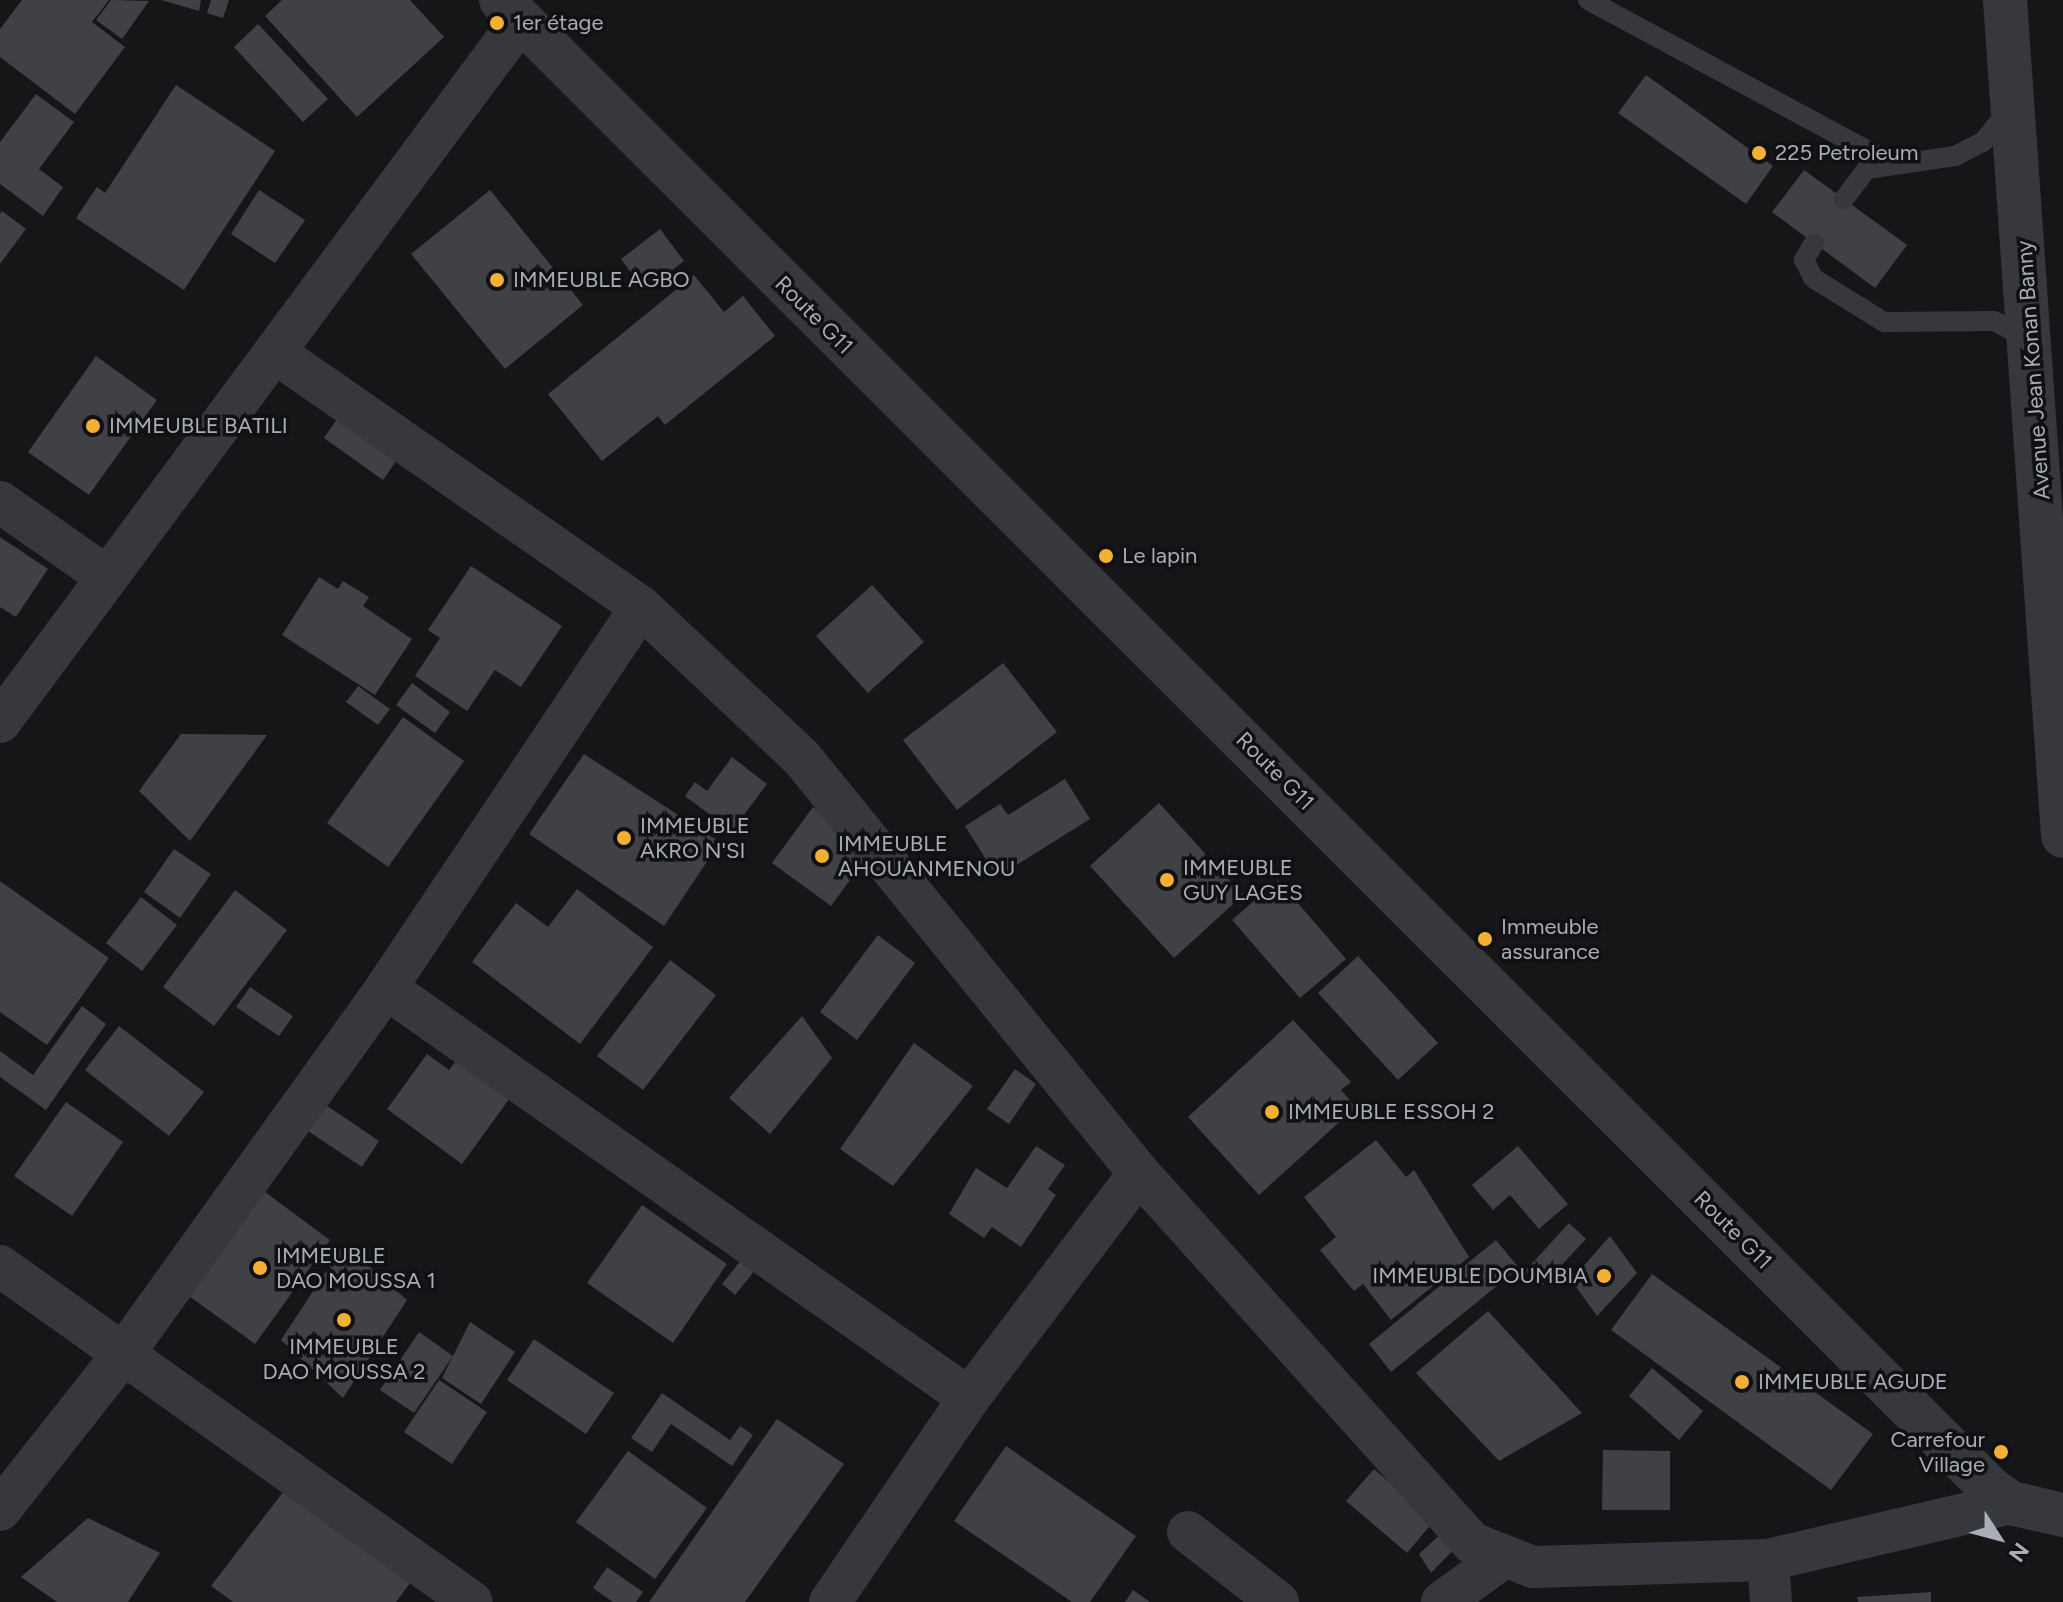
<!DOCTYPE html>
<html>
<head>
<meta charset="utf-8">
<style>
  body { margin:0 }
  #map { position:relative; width:2063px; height:1602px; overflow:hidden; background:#161618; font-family:Figtree,sans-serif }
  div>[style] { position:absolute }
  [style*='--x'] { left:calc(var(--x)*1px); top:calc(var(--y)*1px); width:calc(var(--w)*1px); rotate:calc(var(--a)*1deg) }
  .building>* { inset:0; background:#404145 }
  .service>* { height:20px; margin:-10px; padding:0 10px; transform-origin:10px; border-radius:10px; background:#37383d }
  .minor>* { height:42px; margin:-21px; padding:0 21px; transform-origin:21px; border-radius:21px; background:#37383d }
  .tertiary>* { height:44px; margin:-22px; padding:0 22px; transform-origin:22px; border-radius:22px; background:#37383d }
  .dots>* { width:22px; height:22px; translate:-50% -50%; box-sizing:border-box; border:4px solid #111113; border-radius:50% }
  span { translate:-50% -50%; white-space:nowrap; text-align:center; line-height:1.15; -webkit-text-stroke:7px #111113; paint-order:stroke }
  .poi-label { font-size:22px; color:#a8adb8 }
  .left { translate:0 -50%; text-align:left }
  .right { translate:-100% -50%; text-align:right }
  .street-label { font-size:22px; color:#a8adb8 }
  .north { position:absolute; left:1959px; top:1498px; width:80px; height:80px; -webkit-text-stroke:6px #111113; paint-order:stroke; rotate:126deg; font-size:22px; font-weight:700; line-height:32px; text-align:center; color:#a8adb8 }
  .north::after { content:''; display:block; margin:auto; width:28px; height:36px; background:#a8adb8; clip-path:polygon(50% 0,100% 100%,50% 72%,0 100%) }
</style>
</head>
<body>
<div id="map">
  <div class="building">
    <div style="clip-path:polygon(22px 0,109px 0,92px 22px,125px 47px,75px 114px,0 57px,0 29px)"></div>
    <div style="clip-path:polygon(111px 0,149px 1px,122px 39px,96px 20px)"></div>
    <div style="clip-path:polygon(161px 0,201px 0,199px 11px)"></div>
    <div style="clip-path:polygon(211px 0,229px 0,223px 18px,207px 13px)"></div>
    <div style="clip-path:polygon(282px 0,410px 0,444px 37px,357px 117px,265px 16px)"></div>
    <div style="clip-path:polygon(258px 24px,328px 99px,303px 122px,234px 47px)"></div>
    <div style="clip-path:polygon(1646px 75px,1773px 166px,1746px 204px,1618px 113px)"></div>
    <div style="clip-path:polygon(176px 85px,275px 151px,184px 290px,76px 218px,97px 187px,105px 193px)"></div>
    <div style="clip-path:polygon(36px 94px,74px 122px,39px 169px,63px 187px,43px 216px,0 184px,0 142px)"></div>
    <div style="clip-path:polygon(1804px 170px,1907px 245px,1875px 288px,1772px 212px)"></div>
    <div style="clip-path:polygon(259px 190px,305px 220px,275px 263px,231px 234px)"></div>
    <div style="clip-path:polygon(490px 190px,583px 305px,505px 369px,411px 254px)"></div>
    <div style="clip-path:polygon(2px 211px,26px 229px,0 264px,0 214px)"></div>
    <div style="clip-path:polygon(660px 229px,684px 261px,645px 291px,621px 259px)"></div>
    <div style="clip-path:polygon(694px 275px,724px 312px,743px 296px,775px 336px,665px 425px,658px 416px,602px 461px,548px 394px)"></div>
    <div style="clip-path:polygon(96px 356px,157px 400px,89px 495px,28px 452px)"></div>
    <div style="clip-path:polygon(342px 412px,401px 454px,383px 480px,324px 438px)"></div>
    <div style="clip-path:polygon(0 537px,48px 569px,16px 617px,0 607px)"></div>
    <div style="clip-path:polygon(471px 566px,562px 626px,521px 687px,495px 670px,467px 711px,415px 676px,440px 638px,428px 630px)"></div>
    <div style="clip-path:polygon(319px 577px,338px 589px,343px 581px,369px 597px,363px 606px,412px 639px,375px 695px,282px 635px)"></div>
    <div style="clip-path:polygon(872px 585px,924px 642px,868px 693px,816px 636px)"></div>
    <div style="clip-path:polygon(1003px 663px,1057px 732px,957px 810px,903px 740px)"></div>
    <div style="clip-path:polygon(412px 683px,450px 712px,435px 733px,396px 705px)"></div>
    <div style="clip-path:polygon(358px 686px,390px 709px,378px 725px,346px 702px)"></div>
    <div style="clip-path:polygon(403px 717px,464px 761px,388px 867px,327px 823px)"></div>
    <div style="clip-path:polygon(181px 734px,267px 735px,190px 841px,139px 791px)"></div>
    <div style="clip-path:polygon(584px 754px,720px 842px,664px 926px,529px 834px)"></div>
    <div style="clip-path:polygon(732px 757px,767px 784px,732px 831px,685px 796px,695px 782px,707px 791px)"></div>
    <div style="clip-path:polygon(1065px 779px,1090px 819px,997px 877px,965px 826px,1000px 804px,1008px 815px)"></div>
    <div style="clip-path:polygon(1159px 803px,1243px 895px,1174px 958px,1090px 866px)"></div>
    <div style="clip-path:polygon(813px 807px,872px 850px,831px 906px,772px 863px)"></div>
    <div style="clip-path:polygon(174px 849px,211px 874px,180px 918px,144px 892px)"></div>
    <div style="clip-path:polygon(1278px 880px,1346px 959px,1300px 998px,1232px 920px)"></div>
    <div style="clip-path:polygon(0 881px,109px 958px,47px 1045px,0 1012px)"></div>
    <div style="clip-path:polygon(577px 889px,653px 947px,580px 1044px,472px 962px,516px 903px,548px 927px)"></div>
    <div style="clip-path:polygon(235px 890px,287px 930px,214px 1026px,163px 987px)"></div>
    <div style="clip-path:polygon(141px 897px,177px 925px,142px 971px,106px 943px)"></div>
    <div style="clip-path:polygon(878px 935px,915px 963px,857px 1040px,820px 1012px)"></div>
    <div style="clip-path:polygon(1358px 956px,1438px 1043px,1398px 1080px,1318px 993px)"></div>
    <div style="clip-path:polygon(670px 960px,716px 995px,643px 1090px,597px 1056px)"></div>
    <div style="clip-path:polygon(250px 987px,293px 1016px,279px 1036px,236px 1007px)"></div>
    <div style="clip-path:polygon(82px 1006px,106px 1024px,46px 1110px,0 1077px,0 1051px,33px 1075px)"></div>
    <div style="clip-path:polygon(802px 1016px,832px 1058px,770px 1134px,729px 1098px)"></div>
    <div style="clip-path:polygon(1293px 1020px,1351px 1082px,1341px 1090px,1356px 1107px,1259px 1195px,1188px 1117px)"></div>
    <div style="clip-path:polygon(119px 1026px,204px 1092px,169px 1136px,85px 1070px)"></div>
    <div style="clip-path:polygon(914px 1043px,973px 1086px,893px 1186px,840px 1149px)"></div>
    <div style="clip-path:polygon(462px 1053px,515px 1091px,462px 1164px,387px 1109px,427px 1054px,449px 1070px)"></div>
    <div style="clip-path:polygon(1015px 1069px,1036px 1084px,1009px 1124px,987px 1109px)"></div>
    <div style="clip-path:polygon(317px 1099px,379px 1141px,362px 1167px,299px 1125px)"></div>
    <div style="clip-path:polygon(66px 1102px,123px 1142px,72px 1216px,14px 1176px)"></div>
    <div style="clip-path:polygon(1376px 1140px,1406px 1177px,1414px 1170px,1469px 1257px,1391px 1320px,1363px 1284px,1354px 1291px,1320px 1250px,1336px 1237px,1304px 1197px)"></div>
    <div style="clip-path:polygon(1036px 1146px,1065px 1165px,1048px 1189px,1056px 1195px,1021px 1247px,992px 1227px,984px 1238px,949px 1214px,976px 1168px,1007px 1188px)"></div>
    <div style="clip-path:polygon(1518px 1146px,1568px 1204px,1539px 1229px,1510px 1195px,1493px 1210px,1472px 1185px)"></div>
    <div style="clip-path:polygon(265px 1192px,330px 1240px,255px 1344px,189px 1296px)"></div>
    <div style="clip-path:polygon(642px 1205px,727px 1264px,673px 1343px,587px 1283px)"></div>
    <div style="clip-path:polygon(1569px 1223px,1586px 1239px,1542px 1286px,1525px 1271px)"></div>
    <div style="clip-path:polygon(1610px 1236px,1637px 1273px,1597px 1316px,1571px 1280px)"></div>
    <div style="clip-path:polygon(1496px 1240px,1519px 1268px,1391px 1372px,1369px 1344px)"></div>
    <div style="clip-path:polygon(344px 1244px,407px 1300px,343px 1398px,281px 1340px)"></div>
    <div style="clip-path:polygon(742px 1259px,756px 1269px,735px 1295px,722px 1284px)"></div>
    <div style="clip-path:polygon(1652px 1274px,1873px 1434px,1831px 1490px,1611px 1330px)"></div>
    <div style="clip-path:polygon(1488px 1311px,1582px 1413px,1499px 1461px,1416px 1373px)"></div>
    <div style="clip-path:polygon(470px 1322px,515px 1352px,481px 1404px,442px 1378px)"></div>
    <div style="clip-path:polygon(419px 1332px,453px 1356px,414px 1413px,380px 1390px)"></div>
    <div style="clip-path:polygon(534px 1339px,614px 1393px,586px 1434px,507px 1380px)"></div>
    <div style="clip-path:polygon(1652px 1368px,1703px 1411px,1679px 1440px,1629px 1396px)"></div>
    <div style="clip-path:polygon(439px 1380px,487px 1412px,452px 1464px,404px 1432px)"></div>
    <div style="clip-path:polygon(662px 1393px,730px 1440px,740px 1426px,753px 1435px,732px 1466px,671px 1424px,652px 1452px,631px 1438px)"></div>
    <div style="clip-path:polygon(777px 1419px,844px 1464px,745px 1602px,649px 1602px)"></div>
    <div style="clip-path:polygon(1006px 1446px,1136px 1536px,1090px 1602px,1072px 1602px,954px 1521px)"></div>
    <div style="clip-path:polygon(1603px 1450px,1670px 1451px,1670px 1510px,1602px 1510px)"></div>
    <div style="clip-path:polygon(628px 1451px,707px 1508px,655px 1579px,576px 1522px)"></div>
    <div style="clip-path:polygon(1374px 1469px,1434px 1521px,1407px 1553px,1346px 1501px)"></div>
    <div style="clip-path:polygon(290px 1483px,414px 1578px,396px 1602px,233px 1602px,211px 1586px)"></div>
    <div style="clip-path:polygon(88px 1518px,160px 1553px,128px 1602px,57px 1602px,21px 1577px)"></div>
    <div style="clip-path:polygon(1444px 1531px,1459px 1544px,1431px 1573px,1419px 1554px)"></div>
    <div style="clip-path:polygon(607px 1567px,643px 1592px,636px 1602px,613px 1602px,593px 1588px)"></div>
    <div style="clip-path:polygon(1133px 1590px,1150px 1602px,1125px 1602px)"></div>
    <div style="clip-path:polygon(1931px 1592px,1931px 1602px,1858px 1602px,1857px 1597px)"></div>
  </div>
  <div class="service">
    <div style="--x:1588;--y:0;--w:342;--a:28.3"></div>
    <div style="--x:1844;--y:199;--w:38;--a:-53"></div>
    <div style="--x:1867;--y:169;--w:89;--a:-8.4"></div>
    <div style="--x:1955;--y:156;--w:31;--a:-27"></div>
    <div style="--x:1983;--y:142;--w:40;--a:-51"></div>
    <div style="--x:1814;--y:243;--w:20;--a:120"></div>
    <div style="--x:1804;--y:260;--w:20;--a:63"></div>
    <div style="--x:1813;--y:278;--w:84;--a:31.8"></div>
    <div style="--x:1884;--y:322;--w:110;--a:-0.5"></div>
    <div style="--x:1994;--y:321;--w:37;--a:27"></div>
  </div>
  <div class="minor">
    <div style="--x:277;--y:354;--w:443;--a:34.8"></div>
    <div style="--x:641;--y:607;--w:219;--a:43.2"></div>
    <div style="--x:801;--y:757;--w:536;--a:50.91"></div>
    <div style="--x:1139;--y:1173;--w:498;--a:48"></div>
    <div style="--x:1472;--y:1543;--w:66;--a:21.5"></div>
    <div style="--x:1533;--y:1567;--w:235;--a:-1.7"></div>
    <div style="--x:1768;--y:1560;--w:250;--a:-13.2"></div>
    <div style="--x:0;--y:502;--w:131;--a:35"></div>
    <div style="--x:0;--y:722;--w:874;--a:-53.42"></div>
    <div style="--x:386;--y:988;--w:713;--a:35.12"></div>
    <div style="--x:0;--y:1266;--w:579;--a:35.45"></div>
    <div style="--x:0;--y:1510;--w:200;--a:-51.7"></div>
    <div style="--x:124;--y:1353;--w:449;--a:-54.3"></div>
    <div style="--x:386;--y:988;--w:458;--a:-56.2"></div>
    <div style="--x:1188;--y:1532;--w:114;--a:37.9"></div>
    <div style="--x:1768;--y:1560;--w:42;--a:85.9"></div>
    <div style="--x:830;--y:1602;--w:247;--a:-55.7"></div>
    <div style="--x:969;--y:1398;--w:282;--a:-52.9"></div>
    <div style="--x:1442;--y:1602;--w:72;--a:-35.9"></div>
  </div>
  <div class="tertiary">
    <div style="--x:501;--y:0;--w:2105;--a:44.98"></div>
    <div style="--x:1990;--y:1488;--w:26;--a:36"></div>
    <div style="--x:2011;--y:1503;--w:53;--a:13"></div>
    <div style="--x:2005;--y:0;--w:838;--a:86.03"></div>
  </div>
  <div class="dots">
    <div style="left:497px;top:23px;background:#f2b134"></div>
    <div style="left:1759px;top:153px;background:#f2b134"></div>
    <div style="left:497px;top:280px;background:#f2b134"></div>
    <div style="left:93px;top:426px;background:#f2b134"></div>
    <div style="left:1106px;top:556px;background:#f2b134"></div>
    <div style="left:624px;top:838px;background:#f2b134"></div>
    <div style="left:822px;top:856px;background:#f2b134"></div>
    <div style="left:1167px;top:880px;background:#f2b134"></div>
    <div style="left:1485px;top:939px;background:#f2b134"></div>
    <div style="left:1272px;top:1112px;background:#f2b134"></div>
    <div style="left:260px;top:1268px;background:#f2b134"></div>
    <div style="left:1604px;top:1276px;background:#f2b134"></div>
    <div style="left:344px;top:1320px;background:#f2b134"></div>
    <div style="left:1742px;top:1382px;background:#f2b134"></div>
    <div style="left:2001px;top:1452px;background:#f2b134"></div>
  </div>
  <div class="poi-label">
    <span class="left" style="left:513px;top:23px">1er étage</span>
    <span class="left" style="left:1775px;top:153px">225 Petroleum</span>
    <span class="left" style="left:513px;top:280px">IMMEUBLE AGBO</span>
    <span class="left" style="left:109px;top:426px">IMMEUBLE BATILI</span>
    <span class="left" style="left:1122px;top:556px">Le lapin</span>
    <span class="left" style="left:640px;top:838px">IMMEUBLE<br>AKRO N'SI</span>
    <span class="left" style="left:838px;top:856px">IMMEUBLE<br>AHOUANMENOU</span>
    <span class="left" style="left:1183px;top:880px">IMMEUBLE<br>GUY LAGES</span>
    <span class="left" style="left:1501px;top:939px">Immeuble<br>assurance</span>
    <span class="left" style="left:1288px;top:1112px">IMMEUBLE ESSOH 2</span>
    <span class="left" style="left:276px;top:1268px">IMMEUBLE<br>DAO MOUSSA 1</span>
    <span class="right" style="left:1588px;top:1276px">IMMEUBLE DOUMBIA</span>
    <span style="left:344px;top:1359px">IMMEUBLE<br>DAO MOUSSA 2</span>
    <span class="left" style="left:1758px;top:1382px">IMMEUBLE AGUDE</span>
    <span class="right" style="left:1985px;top:1452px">Carrefour<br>Village</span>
  </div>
  <div class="street-label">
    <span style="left:814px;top:315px;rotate:45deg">Route G11</span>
    <span style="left:2033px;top:370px;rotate:-94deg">Avenue Jean Konan Banny</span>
    <span style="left:1275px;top:771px;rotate:45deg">Route G11</span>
    <span style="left:1733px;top:1230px;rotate:45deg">Route G11</span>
  </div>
  <div class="north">N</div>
</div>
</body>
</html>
